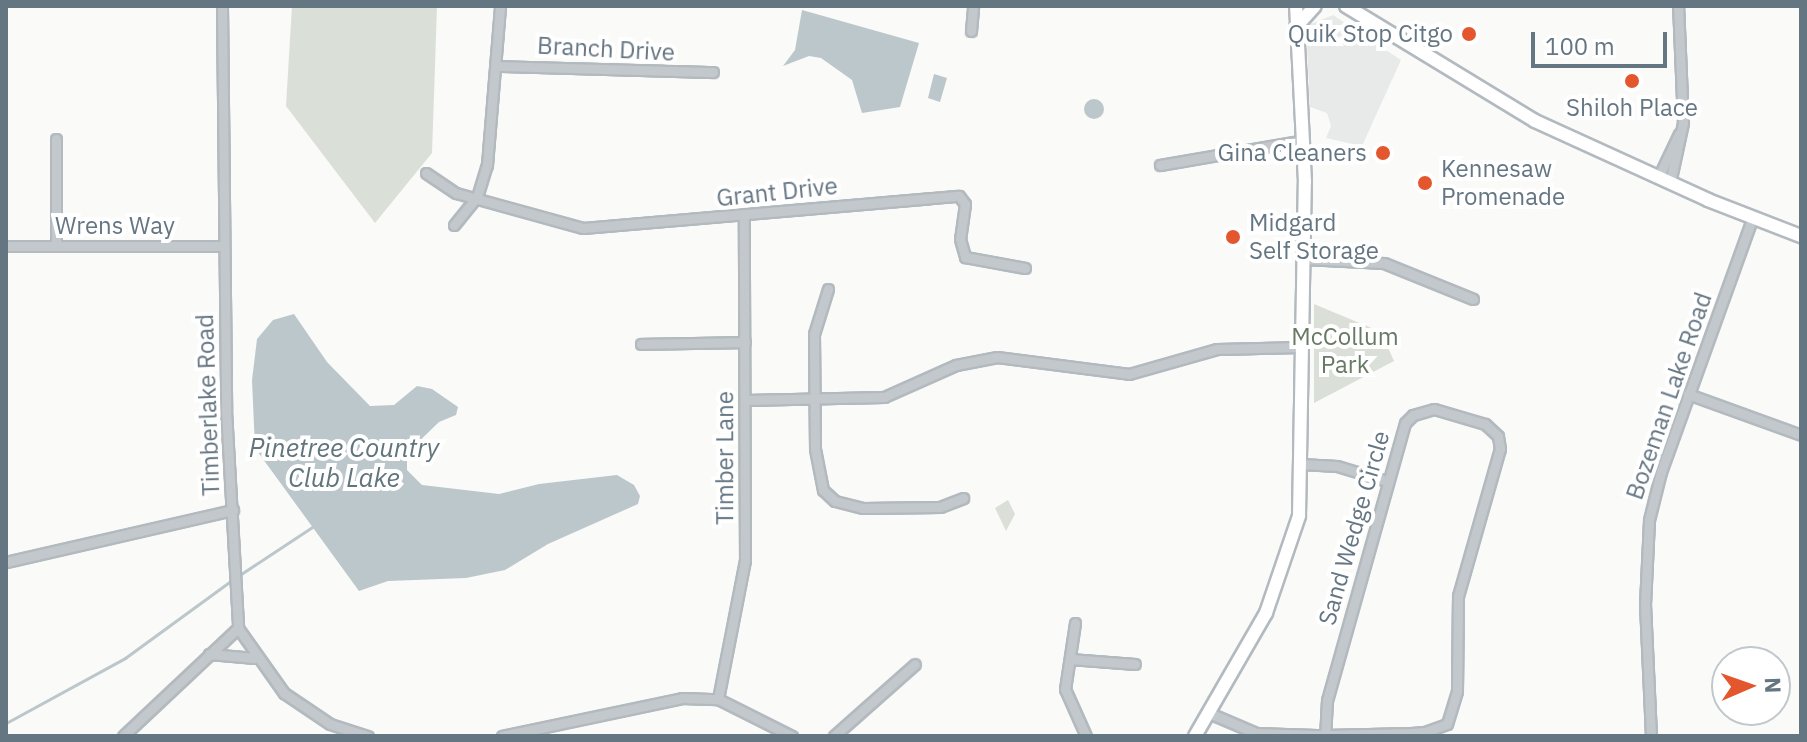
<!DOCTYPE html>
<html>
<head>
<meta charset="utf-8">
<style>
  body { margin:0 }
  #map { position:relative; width:1807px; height:742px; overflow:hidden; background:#fafaf8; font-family:"IBM Plex Sans",sans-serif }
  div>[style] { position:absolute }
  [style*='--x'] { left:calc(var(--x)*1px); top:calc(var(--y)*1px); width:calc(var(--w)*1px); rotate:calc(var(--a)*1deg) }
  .built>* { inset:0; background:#e8e9e9 }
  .green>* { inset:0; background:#dadfd7 }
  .water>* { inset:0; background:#bbc7cb }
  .round { border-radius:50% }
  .stream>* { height:3px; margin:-1.5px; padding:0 1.5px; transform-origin:1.5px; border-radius:1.5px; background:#bbc7cb }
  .roads { filter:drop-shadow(2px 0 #b3babf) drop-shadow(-2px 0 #b3babf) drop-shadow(0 2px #b3babf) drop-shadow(0 -2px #b3babf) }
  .street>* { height:9px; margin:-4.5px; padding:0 4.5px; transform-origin:4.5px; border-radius:4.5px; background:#c3c8cc }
  .secondary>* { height:12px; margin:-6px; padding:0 6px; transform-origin:6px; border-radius:6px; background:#fff }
  .dots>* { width:22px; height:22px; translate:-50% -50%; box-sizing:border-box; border:4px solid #fff; border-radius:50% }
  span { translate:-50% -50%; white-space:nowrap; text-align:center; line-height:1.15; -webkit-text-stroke:8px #fff; paint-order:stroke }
  .poi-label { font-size:24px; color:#657683 }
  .right { translate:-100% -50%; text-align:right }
  .left { translate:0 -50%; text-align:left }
  .street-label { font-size:24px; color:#657683 }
  .park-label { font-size:24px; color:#687a64 }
  .water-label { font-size:26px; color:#60757c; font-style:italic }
  .frame { position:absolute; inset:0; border:8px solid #657683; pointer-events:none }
  .north { position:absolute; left:1711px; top:646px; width:80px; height:80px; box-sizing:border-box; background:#fff; border:2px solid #c1c8cd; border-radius:50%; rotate:88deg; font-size:22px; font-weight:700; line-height:32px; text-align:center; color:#657683 }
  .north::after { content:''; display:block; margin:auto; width:28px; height:36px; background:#e4572e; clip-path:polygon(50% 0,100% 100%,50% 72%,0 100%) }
  .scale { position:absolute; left:1531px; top:32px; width:136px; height:36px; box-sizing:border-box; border:4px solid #657683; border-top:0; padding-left:10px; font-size:24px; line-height:28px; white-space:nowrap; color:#657683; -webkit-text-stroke:6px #fff; paint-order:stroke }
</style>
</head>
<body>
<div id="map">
  <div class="built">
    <div style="clip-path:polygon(1333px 15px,1401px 60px,1362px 146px,1326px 138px,1331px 126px,1327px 113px,1310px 107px,1306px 26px)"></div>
  </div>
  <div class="green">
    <div style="clip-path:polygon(292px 6px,437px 6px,432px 153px,375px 223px,286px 106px)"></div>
    <div style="clip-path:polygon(1314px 304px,1381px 332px,1394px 361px,1314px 403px)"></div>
    <div style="clip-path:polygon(1008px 500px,1015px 514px,1006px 531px,995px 508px)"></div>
  </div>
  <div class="water">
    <div style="clip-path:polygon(802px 10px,919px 43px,900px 107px,862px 113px,852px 80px,821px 58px,809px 56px,783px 66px,795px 50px)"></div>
    <div style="clip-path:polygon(934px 74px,947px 78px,940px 102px,928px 98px)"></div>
    <div class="round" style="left:1084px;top:99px;width:20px;height:20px"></div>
    <div style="clip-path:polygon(294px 314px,327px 362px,370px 406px,394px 405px,417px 386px,432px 389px,458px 407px,456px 415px,439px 422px,407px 453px,407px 470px,422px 485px,499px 494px,539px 484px,617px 475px,634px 485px,640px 496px,638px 504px,548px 544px,505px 570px,466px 578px,388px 581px,359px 591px,255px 448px,252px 380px,257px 339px,273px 320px)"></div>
  </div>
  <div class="stream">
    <div style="--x:238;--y:576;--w:89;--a:-33.5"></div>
    <div style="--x:6;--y:723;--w:136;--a:-28.6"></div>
    <div style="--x:125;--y:658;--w:132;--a:-36.1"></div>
  </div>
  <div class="roads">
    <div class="street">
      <div style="--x:222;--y:6;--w:404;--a:89.4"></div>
      <div style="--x:226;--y:410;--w:218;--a:86.8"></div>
      <div style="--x:238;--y:628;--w:80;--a:54.7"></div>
      <div style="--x:284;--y:693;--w:55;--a:34"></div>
      <div style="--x:330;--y:724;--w:40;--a:18"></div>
      <div style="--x:971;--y:31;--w:25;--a:-85"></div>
      <div style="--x:498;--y:66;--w:215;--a:1.6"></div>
      <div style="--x:1160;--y:165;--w:146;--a:-9.8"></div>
      <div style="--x:426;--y:173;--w:36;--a:34"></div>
      <div style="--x:456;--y:193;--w:132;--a:15.4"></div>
      <div style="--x:583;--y:228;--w:377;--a:-4.9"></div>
      <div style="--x:959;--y:196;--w:10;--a:53"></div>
      <div style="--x:965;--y:204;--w:35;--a:98"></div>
      <div style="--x:960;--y:239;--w:19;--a:74"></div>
      <div style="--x:965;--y:257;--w:61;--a:10.4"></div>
      <div style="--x:1658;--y:178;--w:49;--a:-64.5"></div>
      <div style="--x:1670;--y:183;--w:61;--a:-77.8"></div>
      <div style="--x:1683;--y:123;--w:117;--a:-92.4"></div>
      <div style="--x:454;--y:225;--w:36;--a:-51"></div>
      <div style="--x:477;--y:197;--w:34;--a:-73"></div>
      <div style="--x:487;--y:165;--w:160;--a:-85.3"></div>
      <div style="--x:6;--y:246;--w:217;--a:0"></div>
      <div style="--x:56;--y:246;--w:107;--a:-90"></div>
      <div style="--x:1304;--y:259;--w:80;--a:2.9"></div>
      <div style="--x:1384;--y:263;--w:96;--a:22"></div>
      <div style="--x:828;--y:289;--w:47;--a:107.3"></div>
      <div style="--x:814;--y:334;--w:115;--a:89.5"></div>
      <div style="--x:815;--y:449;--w:42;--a:79"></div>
      <div style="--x:823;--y:490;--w:16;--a:43"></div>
      <div style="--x:835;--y:501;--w:29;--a:14"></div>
      <div style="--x:863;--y:508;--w:77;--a:-0.7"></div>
      <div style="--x:940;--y:507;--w:25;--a:-21"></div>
      <div style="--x:641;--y:344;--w:104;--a:-1.1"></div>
      <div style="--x:1688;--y:394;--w:120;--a:19.9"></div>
      <div style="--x:745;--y:400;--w:139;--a:-1.2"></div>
      <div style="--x:884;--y:397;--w:79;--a:-24"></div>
      <div style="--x:956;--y:365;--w:42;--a:-11"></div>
      <div style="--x:997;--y:357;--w:133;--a:7.3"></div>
      <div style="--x:1129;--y:374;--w:91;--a:-15.9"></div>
      <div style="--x:1217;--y:349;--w:83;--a:-1.4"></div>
      <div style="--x:1301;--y:464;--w:36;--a:3"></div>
      <div style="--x:1337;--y:466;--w:52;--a:16.7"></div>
      <div style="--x:6;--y:562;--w:233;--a:-12.9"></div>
      <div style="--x:1075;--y:623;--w:67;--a:98.6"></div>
      <div style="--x:1065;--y:689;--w:51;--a:65.9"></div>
      <div style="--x:209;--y:654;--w:46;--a:5"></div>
      <div style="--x:1070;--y:659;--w:65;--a:4.4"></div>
      <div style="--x:718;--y:699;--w:142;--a:-79"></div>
      <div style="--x:745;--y:560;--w:346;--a:-90.2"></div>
      <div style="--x:1209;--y:713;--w:51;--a:23.1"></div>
      <div style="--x:1256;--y:733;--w:60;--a:1.9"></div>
      <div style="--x:1316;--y:735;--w:9;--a:0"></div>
      <div style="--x:1325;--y:735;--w:86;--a:-1.3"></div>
      <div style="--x:1411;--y:733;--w:14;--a:-4"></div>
      <div style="--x:1425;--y:732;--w:23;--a:-20"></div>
      <div style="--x:1447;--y:724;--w:34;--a:-73"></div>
      <div style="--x:1457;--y:691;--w:95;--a:-89.4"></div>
      <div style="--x:1458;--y:596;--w:153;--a:-74.1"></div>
      <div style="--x:1500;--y:449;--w:13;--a:-99"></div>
      <div style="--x:1498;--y:436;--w:18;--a:-137"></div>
      <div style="--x:1485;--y:424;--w:53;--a:-163.6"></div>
      <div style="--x:1434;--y:409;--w:22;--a:164"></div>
      <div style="--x:1413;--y:415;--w:11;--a:135"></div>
      <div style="--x:1405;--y:423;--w:288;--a:105.7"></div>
      <div style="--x:1327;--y:700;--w:35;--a:93"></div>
      <div style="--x:123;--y:736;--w:158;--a:-43.2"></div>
      <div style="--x:502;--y:736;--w:184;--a:-11.9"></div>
      <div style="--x:682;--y:698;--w:36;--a:2"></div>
      <div style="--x:718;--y:699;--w:83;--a:26.6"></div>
      <div style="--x:834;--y:736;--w:108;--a:-41.6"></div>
      <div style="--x:1651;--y:736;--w:131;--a:-92.6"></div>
      <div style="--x:1645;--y:605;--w:85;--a:-87.3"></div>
      <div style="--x:1649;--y:520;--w:49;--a:-76"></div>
      <div style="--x:1661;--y:472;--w:271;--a:-70.2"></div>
    </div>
    <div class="secondary">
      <div style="--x:1346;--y:6;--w:221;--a:31.3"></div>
      <div style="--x:1535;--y:121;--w:190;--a:24.5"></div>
      <div style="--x:1708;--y:200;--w:100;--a:21.2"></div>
      <div style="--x:1296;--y:27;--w:28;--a:-48"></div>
      <div style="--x:1195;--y:736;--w:142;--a:-60"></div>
      <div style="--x:1266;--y:613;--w:102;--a:-71.2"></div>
      <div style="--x:1299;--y:516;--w:334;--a:-89"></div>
      <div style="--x:1305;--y:182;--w:176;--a:-92.9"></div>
    </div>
  </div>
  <div class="dots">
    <div style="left:1469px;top:34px;background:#e4572e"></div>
    <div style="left:1632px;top:81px;background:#e4572e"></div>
    <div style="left:1383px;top:153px;background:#e4572e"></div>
    <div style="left:1425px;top:183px;background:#e4572e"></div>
    <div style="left:1233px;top:237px;background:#e4572e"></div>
  </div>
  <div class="poi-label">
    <span class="right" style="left:1453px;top:34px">Quik Stop Citgo</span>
    <span style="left:1632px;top:108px">Shiloh Place</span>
    <span class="right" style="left:1367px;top:153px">Gina Cleaners</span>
    <span class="left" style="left:1441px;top:183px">Kennesaw<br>Promenade</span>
    <span class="left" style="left:1249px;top:237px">Midgard<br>Self Storage</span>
  </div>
  <div class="street-label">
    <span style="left:606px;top:49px;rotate:3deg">Branch Drive</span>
    <span style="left:777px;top:192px;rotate:-6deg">Grant Drive</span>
    <span style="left:115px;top:226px">Wrens Way</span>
    <span style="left:1669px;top:396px;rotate:-71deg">Bozeman Lake Road</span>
    <span style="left:208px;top:405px;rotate:-92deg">Timberlake Road</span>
    <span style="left:725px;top:458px;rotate:-90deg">Timber Lane</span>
    <span style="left:1354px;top:528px;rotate:-74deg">Sand Wedge Circle</span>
  </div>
  <div class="park-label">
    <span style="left:1345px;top:351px">McCollum<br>Park</span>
  </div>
  <div class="water-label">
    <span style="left:344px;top:463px">Pinetree Country<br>Club Lake</span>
  </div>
  <div class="frame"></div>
  <div class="north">N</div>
  <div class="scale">100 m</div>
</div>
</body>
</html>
